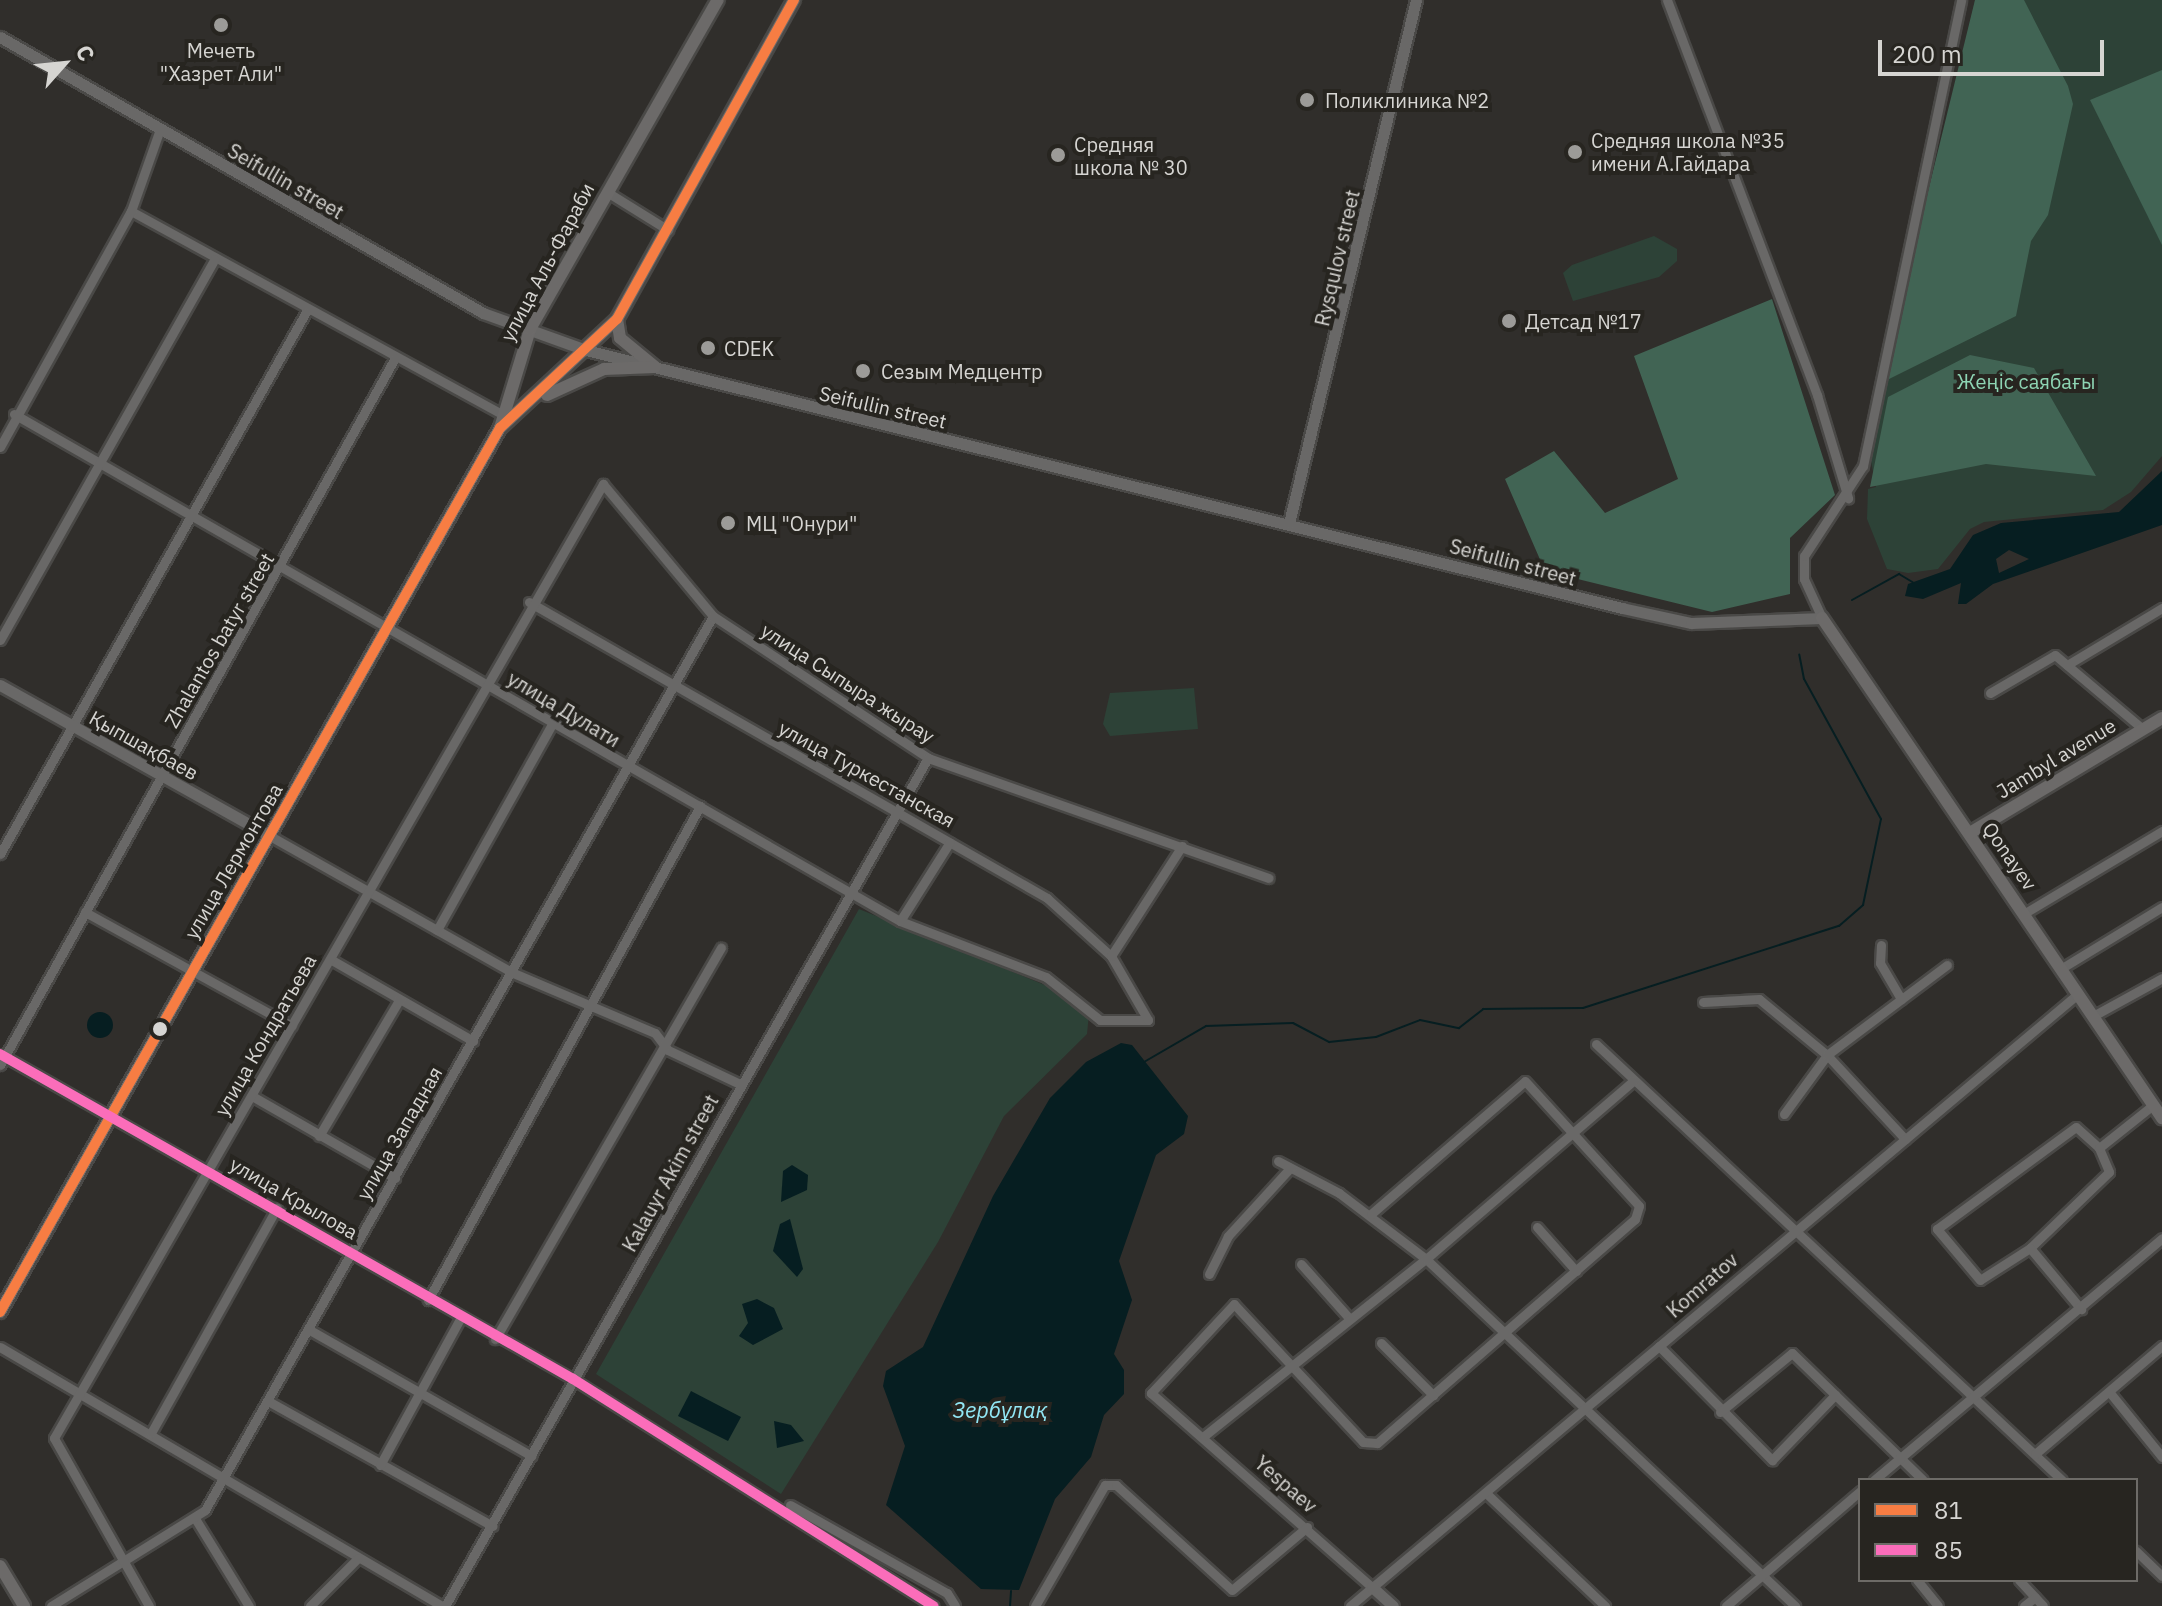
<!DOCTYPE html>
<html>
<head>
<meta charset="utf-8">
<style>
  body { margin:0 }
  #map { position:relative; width:2162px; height:1606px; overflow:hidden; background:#302e2b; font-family:"IBM Plex Sans",sans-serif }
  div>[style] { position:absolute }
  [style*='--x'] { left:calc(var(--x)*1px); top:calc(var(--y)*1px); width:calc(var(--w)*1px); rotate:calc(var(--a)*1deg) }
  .green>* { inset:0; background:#2d4237 }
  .forest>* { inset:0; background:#416454 }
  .water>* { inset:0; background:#061e21 }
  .round { border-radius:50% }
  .stream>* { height:2px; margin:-1px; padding:0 1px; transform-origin:1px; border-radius:1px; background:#061e21 }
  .roads { filter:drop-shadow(2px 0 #4a4947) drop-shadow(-2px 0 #4a4947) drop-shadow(0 2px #4a4947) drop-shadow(0 -2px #4a4947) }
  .minor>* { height:9px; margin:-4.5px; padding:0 4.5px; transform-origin:4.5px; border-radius:4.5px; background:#696867 }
  .tertiary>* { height:11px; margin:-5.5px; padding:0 5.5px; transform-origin:5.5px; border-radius:5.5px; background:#696867 }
  .secondary>* { height:12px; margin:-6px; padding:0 6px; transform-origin:6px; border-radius:6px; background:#6c6a69 }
  .bus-1>* { height:10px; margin:-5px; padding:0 5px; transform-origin:5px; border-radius:5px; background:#f77d43 }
  .bus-2>* { height:10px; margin:-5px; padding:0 5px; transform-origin:5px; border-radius:5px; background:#fb6dba }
  .dots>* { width:22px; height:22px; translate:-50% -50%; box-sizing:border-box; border:4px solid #272520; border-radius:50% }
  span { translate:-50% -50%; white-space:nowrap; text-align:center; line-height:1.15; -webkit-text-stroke:8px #272520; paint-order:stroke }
  .poi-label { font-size:20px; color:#d6d5d2 }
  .left { translate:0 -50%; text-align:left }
  .street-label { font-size:20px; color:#d6d5d2 }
  .park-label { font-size:20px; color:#8ed5b4 }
  .water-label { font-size:22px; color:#92e7f5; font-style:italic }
  .legend { position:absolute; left:1858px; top:1478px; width:280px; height:104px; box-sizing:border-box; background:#272520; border:2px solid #6d6b67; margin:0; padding:10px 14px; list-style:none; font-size:24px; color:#d6d5d2 }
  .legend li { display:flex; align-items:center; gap:16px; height:40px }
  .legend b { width:40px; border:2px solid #6d6b67 }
  .north { position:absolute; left:24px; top:24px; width:80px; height:80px; -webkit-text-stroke:6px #272520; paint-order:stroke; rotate:63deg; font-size:22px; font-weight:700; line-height:32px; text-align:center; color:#d6d5d2 }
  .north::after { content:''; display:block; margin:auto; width:28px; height:36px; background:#d6d5d2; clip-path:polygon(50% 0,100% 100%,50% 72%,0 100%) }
  .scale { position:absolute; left:1878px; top:40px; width:226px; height:36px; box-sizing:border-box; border:4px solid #d6d5d2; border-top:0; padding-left:10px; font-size:24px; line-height:28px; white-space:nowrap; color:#d6d5d2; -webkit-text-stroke:6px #272520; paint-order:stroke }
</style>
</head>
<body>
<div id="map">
  <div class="green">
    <div style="clip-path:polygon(1975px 0,2162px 0,2162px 456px,2131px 492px,2103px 510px,1984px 522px,1970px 529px,1938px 569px,1908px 573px,1887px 569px,1867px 519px,1868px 489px,1876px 487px,1870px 456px)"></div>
    <div style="clip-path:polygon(1654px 236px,1677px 249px,1677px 261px,1659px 277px,1573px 301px,1563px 273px,1572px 265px)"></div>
    <div style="clip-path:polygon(1194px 688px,1198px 729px,1110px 736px,1103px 724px,1110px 693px)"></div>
    <div style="clip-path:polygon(859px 909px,1052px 988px,1089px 1014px,1087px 1034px,1004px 1116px,938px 1242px,781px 1494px,596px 1374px)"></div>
  </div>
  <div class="forest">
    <div style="clip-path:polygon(1975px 0,2024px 0,2068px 86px,2073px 104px,2048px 215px,2031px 241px,2016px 316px,1881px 383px)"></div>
    <div style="clip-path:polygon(2162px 70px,2162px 245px,2090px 100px)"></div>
    <div style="clip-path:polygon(1772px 299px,1835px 495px,1790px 538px,1790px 594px,1712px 612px,1545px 571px,1505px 479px,1554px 451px,1605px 513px,1678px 479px,1634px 356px)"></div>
    <div style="clip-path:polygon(1970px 355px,2034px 368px,2096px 476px,1986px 464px,1870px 487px,1888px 397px)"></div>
  </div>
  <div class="water">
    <div style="clip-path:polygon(evenodd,2162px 471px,2162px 525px,1993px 584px,1966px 604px,1958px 604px,1961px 583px,1923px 599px,1905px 596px,1908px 584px,1950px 569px,1973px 535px,2001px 523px,2119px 512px,2162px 471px,2009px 550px,2029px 559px,1999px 573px,1996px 559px,2009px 550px)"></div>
    <div class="round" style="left:87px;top:1012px;width:26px;height:26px"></div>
    <div style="clip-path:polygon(1121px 1043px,1132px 1045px,1188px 1116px,1184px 1134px,1156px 1155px,1119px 1261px,1132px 1300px,1114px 1354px,1124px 1370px,1124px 1394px,1104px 1415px,1091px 1457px,1055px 1499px,1019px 1590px,981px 1589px,886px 1505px,905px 1446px,883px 1386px,886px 1371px,923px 1347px,993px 1196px,1050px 1098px,1086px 1062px)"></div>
    <div style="clip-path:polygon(792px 1165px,808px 1175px,807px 1190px,781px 1202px,783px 1171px)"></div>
    <div style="clip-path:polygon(790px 1219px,803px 1269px,797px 1277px,773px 1251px,780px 1224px)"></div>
    <div style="clip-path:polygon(757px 1299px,774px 1308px,783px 1329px,753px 1345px,739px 1336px,748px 1323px,742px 1304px)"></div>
    <div style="clip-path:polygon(691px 1391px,741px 1417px,728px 1441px,678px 1416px)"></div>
    <div style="clip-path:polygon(774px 1421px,791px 1425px,804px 1441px,777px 1448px)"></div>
  </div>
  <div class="stream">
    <div style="--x:1852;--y:600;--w:54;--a:-29"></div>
    <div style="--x:1899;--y:574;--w:17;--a:31"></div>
    <div style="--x:1144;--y:1062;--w:72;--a:-30.1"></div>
    <div style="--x:1206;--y:1026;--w:87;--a:-2"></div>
    <div style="--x:1293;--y:1023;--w:41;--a:27.8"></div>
    <div style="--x:1329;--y:1042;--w:47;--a:-6.1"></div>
    <div style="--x:1376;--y:1037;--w:47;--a:-21.1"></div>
    <div style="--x:1420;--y:1020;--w:40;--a:12"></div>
    <div style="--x:1459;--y:1028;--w:31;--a:-38"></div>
    <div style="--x:1483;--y:1009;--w:100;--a:-0.6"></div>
    <div style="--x:1583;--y:1008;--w:269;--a:-17.8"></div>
    <div style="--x:1839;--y:926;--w:32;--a:-41"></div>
    <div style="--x:1863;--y:905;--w:88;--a:-78.2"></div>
    <div style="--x:1881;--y:819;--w:160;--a:-118.8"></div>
    <div style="--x:1804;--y:679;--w:25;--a:-101"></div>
    <div style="--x:1010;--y:1606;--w:15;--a:-86"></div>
  </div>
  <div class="roads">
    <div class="minor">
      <div style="--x:1667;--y:0;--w:423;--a:69.2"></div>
      <div style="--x:1817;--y:395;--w:108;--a:73.2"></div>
      <div style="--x:607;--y:192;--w:72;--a:31.9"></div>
      <div style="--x:131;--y:211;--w:421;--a:28.7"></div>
      <div style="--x:14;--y:414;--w:1021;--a:29.78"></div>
      <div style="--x:900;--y:921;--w:156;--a:21"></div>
      <div style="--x:1046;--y:977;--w:69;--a:38.5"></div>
      <div style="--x:1100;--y:1020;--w:48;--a:0"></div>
      <div style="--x:0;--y:447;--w:270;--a:-61"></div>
      <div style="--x:131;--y:211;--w:87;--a:-70.5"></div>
      <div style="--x:529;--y:602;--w:597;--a:29.74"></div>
      <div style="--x:1047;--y:898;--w:86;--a:42.2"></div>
      <div style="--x:1111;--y:956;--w:74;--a:60"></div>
      <div style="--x:1822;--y:618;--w:43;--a:-114.8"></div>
      <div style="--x:1804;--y:579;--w:23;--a:-90"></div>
      <div style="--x:1804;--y:556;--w:108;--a:-56.8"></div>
      <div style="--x:1863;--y:466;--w:476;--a:-78.1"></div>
      <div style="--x:0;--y:640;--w:437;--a:-60.6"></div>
      <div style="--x:2067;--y:665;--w:111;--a:-31"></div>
      <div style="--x:1990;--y:693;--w:75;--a:-30.3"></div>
      <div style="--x:2055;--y:655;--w:115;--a:40.1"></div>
      <div style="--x:270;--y:836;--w:277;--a:29.4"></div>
      <div style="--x:511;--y:972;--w:156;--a:23"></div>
      <div style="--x:655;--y:1033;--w:21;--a:53"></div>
      <div style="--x:668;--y:1050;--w:80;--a:25.3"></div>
      <div style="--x:0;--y:854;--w:622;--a:-60.55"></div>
      <div style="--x:85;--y:912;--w:236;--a:28.8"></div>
      <div style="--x:2025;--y:913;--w:160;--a:-30.9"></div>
      <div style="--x:900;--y:921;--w:93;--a:-57.7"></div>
      <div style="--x:437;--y:930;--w:236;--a:-60.8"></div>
      <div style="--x:1881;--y:945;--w:18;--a:93"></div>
      <div style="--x:1880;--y:963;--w:42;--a:59.7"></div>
      <div style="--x:1111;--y:956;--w:131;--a:-57.2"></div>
      <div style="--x:330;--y:959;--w:165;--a:29.8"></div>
      <div style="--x:2062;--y:968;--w:117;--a:-31.4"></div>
      <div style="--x:1703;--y:1002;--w:56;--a:-3.1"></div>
      <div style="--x:1759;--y:999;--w:88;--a:39.5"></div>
      <div style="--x:1827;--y:1055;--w:115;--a:47.1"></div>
      <div style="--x:2093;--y:1016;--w:79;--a:-28.8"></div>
      <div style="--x:1596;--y:1044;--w:638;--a:43.1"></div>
      <div style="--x:0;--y:1054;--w:659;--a:29.56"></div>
      <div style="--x:573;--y:1379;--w:426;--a:32.2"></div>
      <div style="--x:0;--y:1065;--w:810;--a:-60.81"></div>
      <div style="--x:252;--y:1096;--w:165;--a:29.8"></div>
      <div style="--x:1784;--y:1114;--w:73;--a:-53.9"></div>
      <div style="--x:1827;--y:1055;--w:150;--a:-36.9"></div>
      <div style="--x:2076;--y:1127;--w:31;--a:42"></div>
      <div style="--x:2099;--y:1148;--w:26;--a:67"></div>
      <div style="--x:2109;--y:1172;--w:110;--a:136.1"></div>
      <div style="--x:2030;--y:1248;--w:59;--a:147.4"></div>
      <div style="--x:1980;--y:1280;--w:67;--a:-130.1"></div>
      <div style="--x:1937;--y:1229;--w:172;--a:-36.3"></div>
      <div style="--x:319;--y:1136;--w:158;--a:-59.5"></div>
      <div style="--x:2099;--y:1148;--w:69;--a:-38.5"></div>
      <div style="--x:1278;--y:1161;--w:69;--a:27.7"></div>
      <div style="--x:1339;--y:1193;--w:109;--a:37.2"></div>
      <div style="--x:1426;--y:1259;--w:507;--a:43.24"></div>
      <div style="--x:1371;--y:1214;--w:203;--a:-40.8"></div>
      <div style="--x:1525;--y:1081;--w:169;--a:47.6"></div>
      <div style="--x:1639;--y:1206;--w:14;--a:107"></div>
      <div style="--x:1635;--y:1219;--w:342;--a:139"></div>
      <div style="--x:1377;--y:1443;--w:14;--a:-176"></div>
      <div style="--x:1363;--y:1442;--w:189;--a:-133.1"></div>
      <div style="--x:1234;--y:1304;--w:122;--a:133"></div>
      <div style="--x:1151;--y:1393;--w:294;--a:41.3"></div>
      <div style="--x:1537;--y:1227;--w:59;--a:48.4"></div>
      <div style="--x:2030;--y:1248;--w:80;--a:50.1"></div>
      <div style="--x:1301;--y:1264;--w:71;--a:48.4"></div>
      <div style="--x:1209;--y:1274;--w:42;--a:-63.4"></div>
      <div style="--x:1228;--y:1236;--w:92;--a:-47.6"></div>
      <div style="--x:428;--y:1300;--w:564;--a:-61.16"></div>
      <div style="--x:308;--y:1329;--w:257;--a:29.6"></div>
      <div style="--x:495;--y:1339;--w:452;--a:-60"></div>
      <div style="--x:1381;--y:1343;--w:74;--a:45"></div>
      <div style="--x:1659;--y:1346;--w:161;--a:45.3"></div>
      <div style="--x:1772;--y:1460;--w:91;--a:-45.9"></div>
      <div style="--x:0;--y:1347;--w:512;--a:30.37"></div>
      <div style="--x:2111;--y:1394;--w:81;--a:51"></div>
      <div style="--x:268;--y:1401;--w:257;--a:29.1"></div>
      <div style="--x:1720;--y:1412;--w:93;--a:-39.3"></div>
      <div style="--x:1792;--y:1353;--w:182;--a:44.1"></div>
      <div style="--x:151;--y:1433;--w:258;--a:-60.8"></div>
      <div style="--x:1204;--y:1436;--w:284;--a:-38.6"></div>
      <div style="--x:1426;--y:1259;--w:273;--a:-40.7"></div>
      <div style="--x:2035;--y:1454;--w:167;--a:-40.4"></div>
      <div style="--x:380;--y:1465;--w:166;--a:-61.3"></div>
      <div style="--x:1874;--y:1480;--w:376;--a:-40"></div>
      <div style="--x:1487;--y:1494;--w:163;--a:43.5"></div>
      <div style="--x:790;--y:1505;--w:180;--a:29.3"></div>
      <div style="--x:947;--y:1593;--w:15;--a:58"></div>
      <div style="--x:196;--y:1520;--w:101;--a:58.4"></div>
      <div style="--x:2136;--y:1551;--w:36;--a:44"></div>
      <div style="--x:1917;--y:1580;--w:33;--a:51"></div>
      <div style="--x:2019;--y:1580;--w:35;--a:47"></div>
      <div style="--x:51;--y:1606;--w:181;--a:-31.9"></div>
      <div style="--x:205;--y:1510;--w:1028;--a:-60.39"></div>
      <div style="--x:149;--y:1606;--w:193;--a:-119.5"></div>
      <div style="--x:54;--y:1438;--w:1101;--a:-60.08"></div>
      <div style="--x:603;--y:484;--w:172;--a:50.2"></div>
      <div style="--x:713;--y:616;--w:258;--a:33.4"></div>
      <div style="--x:928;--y:758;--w:361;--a:19.4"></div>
      <div style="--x:310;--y:1606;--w:68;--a:-45"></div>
      <div style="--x:445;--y:1606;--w:976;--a:-60.34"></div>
      <div style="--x:1035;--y:1606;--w:140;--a:-60"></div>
      <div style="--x:1105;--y:1485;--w:11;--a:0"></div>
      <div style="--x:1116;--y:1485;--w:156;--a:42.2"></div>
      <div style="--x:1232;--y:1590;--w:98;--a:-40"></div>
      <div style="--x:1350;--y:1606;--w:952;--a:-40.06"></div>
      <div style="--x:1726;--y:1606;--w:177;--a:-40.6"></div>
      <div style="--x:2024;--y:1606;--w:14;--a:-39"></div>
    </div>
    <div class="tertiary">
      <div style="--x:0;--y:37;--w:556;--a:29.74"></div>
      <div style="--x:483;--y:313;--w:109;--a:19.8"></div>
      <div style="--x:586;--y:350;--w:1068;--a:13.98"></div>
      <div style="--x:1622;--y:608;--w:71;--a:12.3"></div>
      <div style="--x:1691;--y:623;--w:131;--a:-2.2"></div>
      <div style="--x:1289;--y:523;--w:538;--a:-76.35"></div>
      <div style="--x:0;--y:685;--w:309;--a:29.2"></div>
      <div style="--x:1372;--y:1587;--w:28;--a:42"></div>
    </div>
    <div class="secondary">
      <div style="--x:617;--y:319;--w:19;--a:81"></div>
      <div style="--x:620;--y:338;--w:45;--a:39.6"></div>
      <div style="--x:547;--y:395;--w:63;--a:-24.5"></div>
      <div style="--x:604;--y:369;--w:51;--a:-2.2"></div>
      <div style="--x:500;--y:428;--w:103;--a:-73.1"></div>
      <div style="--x:530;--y:329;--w:379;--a:-60.3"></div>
      <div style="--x:1822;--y:618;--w:605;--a:55.78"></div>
      <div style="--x:1970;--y:833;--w:224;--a:-30.9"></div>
      <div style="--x:0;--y:1312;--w:1016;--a:-60.51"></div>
      <div style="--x:500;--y:428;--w:160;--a:-43"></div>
      <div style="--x:617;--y:319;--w:365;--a:-61"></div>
      <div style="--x:0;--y:1566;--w:47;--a:59"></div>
    </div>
  </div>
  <div class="bus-1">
    <div style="--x:0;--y:1312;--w:1016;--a:-60.51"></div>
    <div style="--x:500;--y:428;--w:160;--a:-43"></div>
    <div style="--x:617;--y:319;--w:365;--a:-61"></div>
  </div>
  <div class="bus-2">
    <div style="--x:0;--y:1054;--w:659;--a:29.56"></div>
    <div style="--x:573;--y:1379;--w:426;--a:32.2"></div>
  </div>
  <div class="dots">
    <div style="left:221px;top:25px;background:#9c9b98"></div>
    <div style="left:1307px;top:100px;background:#9c9b98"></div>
    <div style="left:1575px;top:152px;background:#9c9b98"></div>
    <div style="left:1058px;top:155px;background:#9c9b98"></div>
    <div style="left:1509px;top:321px;background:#9c9b98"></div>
    <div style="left:708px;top:348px;background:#9c9b98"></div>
    <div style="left:863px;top:371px;background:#9c9b98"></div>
    <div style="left:728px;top:523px;background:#9c9b98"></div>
    <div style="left:160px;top:1029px;background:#d6d5d2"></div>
  </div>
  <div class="poi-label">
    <span style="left:221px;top:62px">Мечеть<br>"Хазрет Али"</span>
    <span class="left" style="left:1325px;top:100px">Поликлиника №2</span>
    <span class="left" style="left:1591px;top:152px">Средняя школа №35<br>имени А.Гайдара</span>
    <span class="left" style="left:1074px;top:156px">Средняя<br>школа № 30</span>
    <span class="left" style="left:1525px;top:321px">Детсад №17</span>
    <span class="left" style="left:724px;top:348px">CDEK</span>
    <span class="left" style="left:881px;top:371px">Сезым Медцентр</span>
    <span class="left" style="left:746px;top:523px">МЦ "Онури"</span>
  </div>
  <div class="street-label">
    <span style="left:286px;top:181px;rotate:30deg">Seifullin street</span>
    <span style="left:1337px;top:258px;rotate:-77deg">Rysqulov street</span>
    <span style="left:547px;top:262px;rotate:-62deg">улица Аль-Фараби</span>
    <span style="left:883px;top:407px;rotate:13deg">Seifullin street</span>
    <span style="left:1513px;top:562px;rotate:15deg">Seifullin street</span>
    <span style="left:219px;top:640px;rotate:-60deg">Zhalantos batyr street</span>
    <span style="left:848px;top:683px;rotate:33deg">улица Сыпыра жырау</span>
    <span style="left:564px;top:709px;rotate:31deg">улица Дулати</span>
    <span style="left:144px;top:745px;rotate:29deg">Қыпшақбаев</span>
    <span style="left:2056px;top:758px;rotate:-31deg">Jambyl avenue</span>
    <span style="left:867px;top:774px;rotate:29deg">улица Туркестанская</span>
    <span style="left:2010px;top:856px;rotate:55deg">Qonayev</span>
    <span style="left:233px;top:861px;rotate:-60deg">улица Лермонтова</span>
    <span style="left:265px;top:1035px;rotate:-60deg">улица Кондратьева</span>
    <span style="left:399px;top:1133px;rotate:-60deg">улица Западная</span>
    <span style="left:670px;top:1173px;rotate:-61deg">Kalauyr Akim street</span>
    <span style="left:294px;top:1198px;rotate:30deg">улица Крылова</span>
    <span style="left:1702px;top:1285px;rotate:-41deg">Komratov</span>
    <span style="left:1286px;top:1484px;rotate:41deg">Yespaev</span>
  </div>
  <div class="park-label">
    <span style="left:2026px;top:381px">Жеңіс саябағы</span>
  </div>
  <div class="water-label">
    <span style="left:1000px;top:1410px">Зербұлақ</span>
  </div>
  <ul class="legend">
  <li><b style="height:10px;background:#f77d43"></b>81</li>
  <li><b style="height:10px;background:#fb6dba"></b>85</li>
  </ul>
  <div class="north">С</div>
  <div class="scale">200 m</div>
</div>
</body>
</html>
